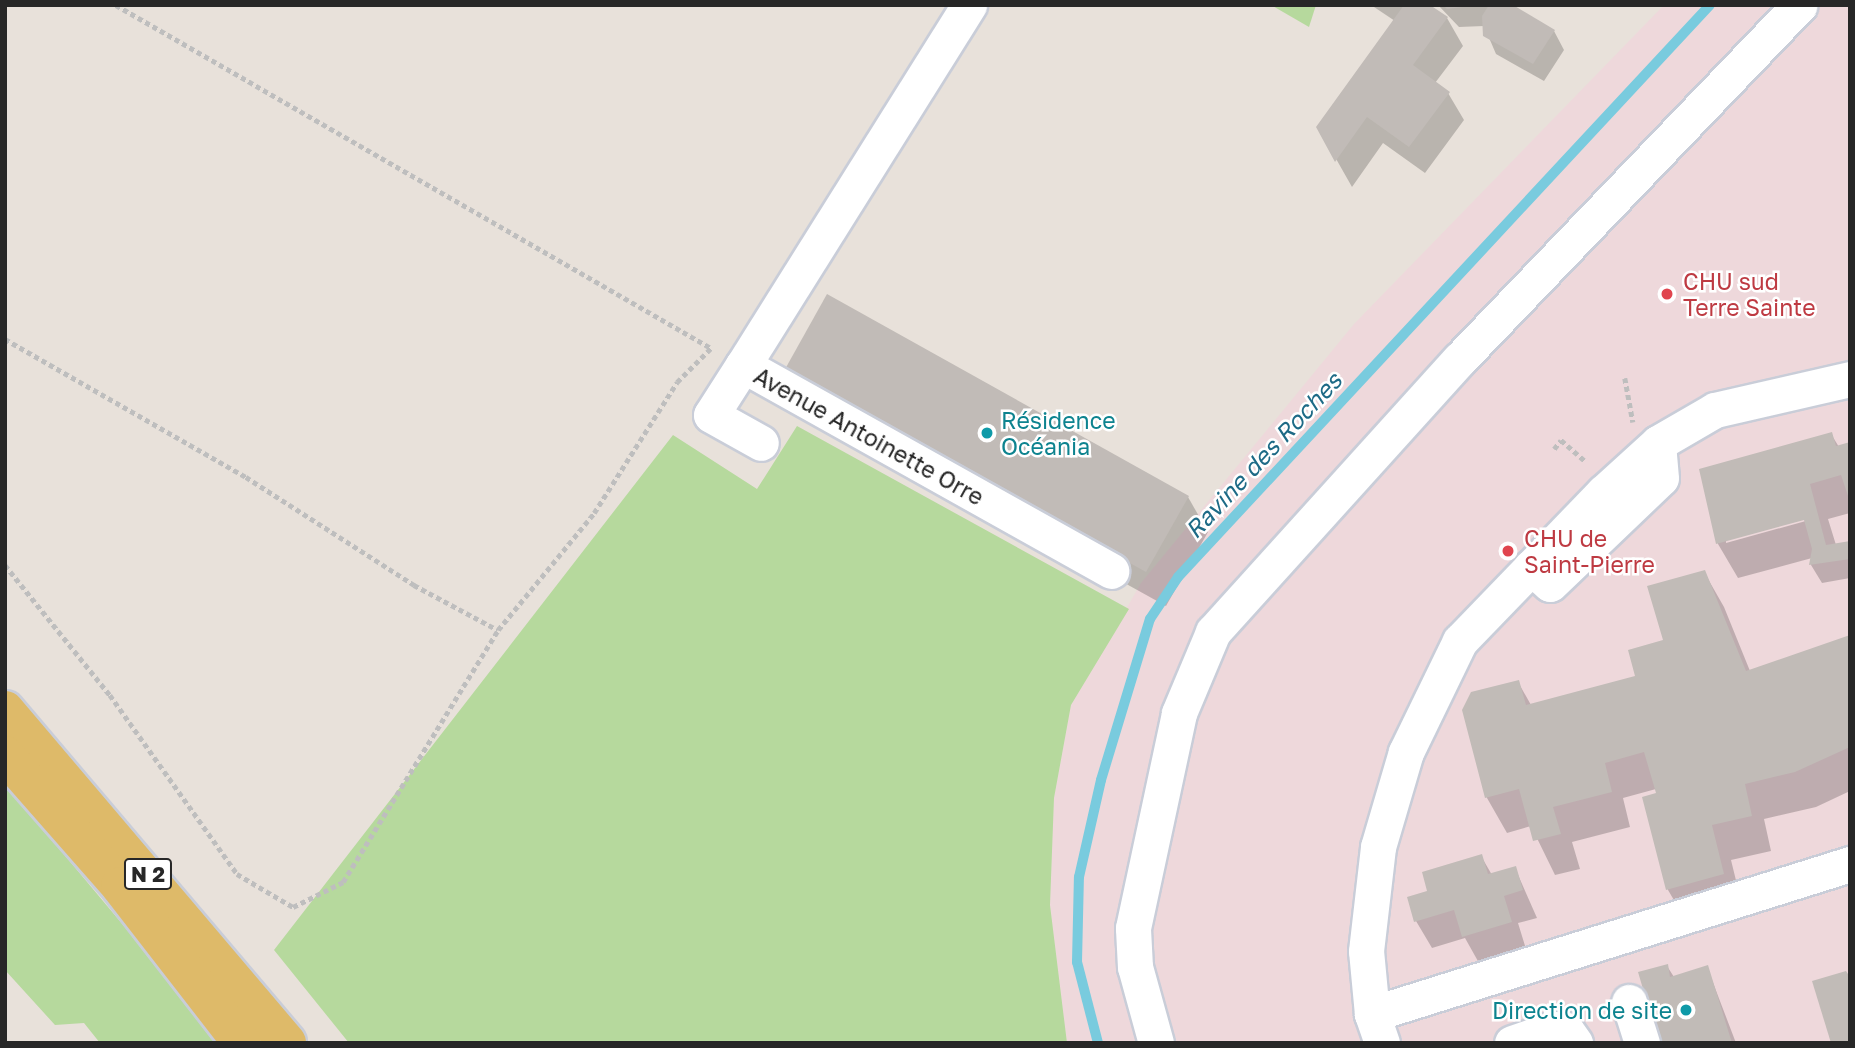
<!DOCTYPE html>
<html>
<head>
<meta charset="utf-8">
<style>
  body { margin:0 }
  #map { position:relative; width:1855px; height:1048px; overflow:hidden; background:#e8e1da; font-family:"Golos Text",sans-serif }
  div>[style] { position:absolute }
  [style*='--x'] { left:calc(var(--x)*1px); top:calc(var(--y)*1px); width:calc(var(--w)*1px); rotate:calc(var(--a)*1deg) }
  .medical>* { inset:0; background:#eed8db }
  .green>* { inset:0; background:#b6d99d }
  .shadow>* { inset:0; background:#0003 }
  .stream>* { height:10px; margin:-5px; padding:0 5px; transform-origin:5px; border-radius:5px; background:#79cbde }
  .building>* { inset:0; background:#c1bbb7 }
  .path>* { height:4.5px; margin-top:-2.25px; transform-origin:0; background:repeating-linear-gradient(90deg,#bebebe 0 5px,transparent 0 8.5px) }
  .roads { filter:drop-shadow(2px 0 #c9cdd8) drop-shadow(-2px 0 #c9cdd8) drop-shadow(0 2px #c9cdd8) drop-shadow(0 -2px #c9cdd8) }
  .minor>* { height:35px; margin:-17.5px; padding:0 17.5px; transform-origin:17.5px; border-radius:17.5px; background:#fff }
  .major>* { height:38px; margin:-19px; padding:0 19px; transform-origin:19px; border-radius:19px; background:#deba69 }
  .dots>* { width:19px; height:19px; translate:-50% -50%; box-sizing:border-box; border:4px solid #fff; border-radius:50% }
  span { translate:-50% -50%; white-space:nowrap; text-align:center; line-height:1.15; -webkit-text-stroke:5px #fff; paint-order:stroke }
  .shield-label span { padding:2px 5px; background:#fff; border:2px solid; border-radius:5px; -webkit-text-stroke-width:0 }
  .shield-label { font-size:21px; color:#272727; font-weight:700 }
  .health-label { font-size:23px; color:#be3a42 }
  .left { translate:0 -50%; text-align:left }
  .culture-label { font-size:23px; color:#0d838f }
  .right { translate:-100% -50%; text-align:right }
  .street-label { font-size:23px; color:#272727 }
  .water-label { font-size:24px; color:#1d6a86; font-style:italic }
  .frame { position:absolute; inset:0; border:7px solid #272727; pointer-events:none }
</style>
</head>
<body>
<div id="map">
  <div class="medical">
    <div style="clip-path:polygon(1664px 5px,1850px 5px,1850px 1043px,1067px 1043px,1050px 905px,1054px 798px,1071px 705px,1141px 583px,1354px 324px)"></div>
  </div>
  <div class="green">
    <div style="clip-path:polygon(1271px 5px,1316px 5px,1309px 27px)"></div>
    <div style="clip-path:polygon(797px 426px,1129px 609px,1071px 705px,1054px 798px,1050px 905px,1067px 1043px,349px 1043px,274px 950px,673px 435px,757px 489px)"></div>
    <div style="clip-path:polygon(5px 784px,222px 1043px,100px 1043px,84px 1023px,55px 1025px,5px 970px)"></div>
  </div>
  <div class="shadow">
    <div style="clip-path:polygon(1371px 5px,1427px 5px,1447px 18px,1463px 46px,1435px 83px,1448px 93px,1464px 120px,1425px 173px,1383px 143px,1352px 187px,1318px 127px,1395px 21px)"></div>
    <div style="clip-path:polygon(1438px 5px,1509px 5px,1554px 31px,1564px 50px,1544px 81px,1496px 54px,1484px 26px,1459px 27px)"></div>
    <div style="clip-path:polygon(806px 406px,1188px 497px,1208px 532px,1166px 606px)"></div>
    <div style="clip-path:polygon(evenodd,1831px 434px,1839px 447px,1850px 444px,1850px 513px,1828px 519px,1836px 545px,1850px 543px,1850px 578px,1822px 583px,1811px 565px,1812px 558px,1738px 578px,1718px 544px,1701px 470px,1831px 434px,1812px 516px,1813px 519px,1726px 543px,1726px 540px,1812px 516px)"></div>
    <div style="clip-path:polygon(1704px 572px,1724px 607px,1750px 671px,1850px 636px,1850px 791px,1816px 807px,1764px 819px,1771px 851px,1731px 860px,1743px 909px,1688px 924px,1668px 890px,1644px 798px,1658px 794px,1656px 789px,1623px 798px,1630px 827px,1572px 842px,1580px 869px,1555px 875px,1531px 826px,1507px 833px,1487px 798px,1464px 710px,1518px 682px,1531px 705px,1637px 677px,1665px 642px)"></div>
    <div style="clip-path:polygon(1481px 856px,1492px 875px,1515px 868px,1537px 918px,1518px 923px,1526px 949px,1479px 963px,1465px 938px,1432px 948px,1416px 921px,1430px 892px)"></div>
    <div style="clip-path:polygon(1667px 966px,1674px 977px,1707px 967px,1736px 1043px,1661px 1043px)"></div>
  </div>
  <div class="stream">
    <div style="--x:1098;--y:1043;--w:84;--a:-104.5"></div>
    <div style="--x:1077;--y:962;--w:85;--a:-88.7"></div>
    <div style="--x:1079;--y:877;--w:99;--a:-77.2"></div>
    <div style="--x:1101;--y:780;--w:168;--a:-73.1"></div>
    <div style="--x:1150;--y:619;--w:50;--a:-56.3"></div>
    <div style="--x:1178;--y:577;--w:781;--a:-47.08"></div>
  </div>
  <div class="building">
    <div style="clip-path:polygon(1404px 5px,1430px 5px,1448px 17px,1413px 65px,1450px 92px,1409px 147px,1367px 117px,1335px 162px,1316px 127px)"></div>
    <div style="clip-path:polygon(1443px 5px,1478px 5px,1447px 9px)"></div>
    <div style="clip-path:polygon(1489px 5px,1513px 5px,1555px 30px,1533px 64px,1483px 36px,1482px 16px)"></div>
    <div style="clip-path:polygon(827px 294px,1189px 496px,1146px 572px,784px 371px)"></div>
    <div style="clip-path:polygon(1832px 432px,1836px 446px,1850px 442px,1850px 502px,1841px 475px,1810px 484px,1826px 545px,1850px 541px,1850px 559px,1809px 565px,1812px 549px,1804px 520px,1716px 544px,1699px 469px)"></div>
    <div style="clip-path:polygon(1705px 570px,1746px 671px,1850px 635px,1850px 747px,1795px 772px,1745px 784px,1752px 816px,1712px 825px,1724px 874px,1666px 890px,1642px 797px,1656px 793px,1644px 752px,1605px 763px,1612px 792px,1553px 807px,1561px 834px,1533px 841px,1519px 789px,1485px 798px,1462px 710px,1471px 692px,1519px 680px,1526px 705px,1635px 676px,1628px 650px,1663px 640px,1647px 586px)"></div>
    <div style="clip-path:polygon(1482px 854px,1488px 874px,1516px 866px,1523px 890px,1504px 896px,1512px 922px,1462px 937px,1454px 910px,1414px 922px,1407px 897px,1427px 891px,1422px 872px)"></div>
    <div style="clip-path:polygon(1668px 964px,1670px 977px,1708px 965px,1732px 1043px,1659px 1043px,1638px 972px)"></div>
    <div style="clip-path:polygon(1846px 971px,1850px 977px,1850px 1043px,1831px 1043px,1812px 981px)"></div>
  </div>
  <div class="path">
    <div style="--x:116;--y:5;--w:687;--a:29.96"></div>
    <div style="--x:5;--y:339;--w:278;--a:29.8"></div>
    <div style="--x:246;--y:477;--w:200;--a:32.7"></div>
    <div style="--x:414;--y:585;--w:95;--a:28.2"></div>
    <div style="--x:498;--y:630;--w:151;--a:-50.6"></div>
    <div style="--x:594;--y:513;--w:155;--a:-57.6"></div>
    <div style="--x:677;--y:382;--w:48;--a:-45"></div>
    <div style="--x:1625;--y:378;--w:45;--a:79.7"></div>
    <div style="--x:1554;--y:449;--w:11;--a:-52"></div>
    <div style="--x:1561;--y:440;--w:33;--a:41"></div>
    <div style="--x:5;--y:565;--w:167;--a:51.1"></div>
    <div style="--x:110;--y:695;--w:219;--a:54.6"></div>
    <div style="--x:237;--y:874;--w:65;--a:30.5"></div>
    <div style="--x:293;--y:907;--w:56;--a:-26.6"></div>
    <div style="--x:343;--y:882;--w:296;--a:-58.4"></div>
  </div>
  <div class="roads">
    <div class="minor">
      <div style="--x:969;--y:5;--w:425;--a:122.1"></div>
      <div style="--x:743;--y:365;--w:422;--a:29.2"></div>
      <div style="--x:743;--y:365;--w:59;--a:122.6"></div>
      <div style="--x:711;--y:415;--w:57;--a:29.2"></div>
      <div style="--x:1531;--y:567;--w:25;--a:42"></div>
      <div style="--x:1550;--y:584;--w:153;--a:-43.7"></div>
      <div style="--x:1661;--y:478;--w:35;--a:-95"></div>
      <div style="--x:1629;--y:1002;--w:43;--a:72.4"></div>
      <div style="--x:1372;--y:1014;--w:501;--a:-17.42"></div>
      <div style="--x:1156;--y:1043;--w:79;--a:-105.4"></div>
      <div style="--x:1135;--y:967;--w:39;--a:-93"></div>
      <div style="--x:1133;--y:928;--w:220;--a:-77.9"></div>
      <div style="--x:1179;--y:713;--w:88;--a:-67.2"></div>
      <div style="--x:1213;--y:632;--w:367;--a:-47.9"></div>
      <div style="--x:1459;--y:360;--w:492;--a:-46.2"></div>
      <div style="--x:1382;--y:1043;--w:31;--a:-109"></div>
      <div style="--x:1372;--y:1014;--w:63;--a:-95.4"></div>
      <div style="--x:1366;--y:951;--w:105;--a:-83.4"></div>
      <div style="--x:1378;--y:847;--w:99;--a:-73.6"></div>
      <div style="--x:1406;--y:752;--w:123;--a:-64.1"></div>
      <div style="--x:1460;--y:641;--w:206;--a:-46"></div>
      <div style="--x:1603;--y:493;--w:74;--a:-42.3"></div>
      <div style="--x:1658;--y:443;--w:66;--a:-30.1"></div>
      <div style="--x:1715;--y:410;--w:139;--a:-12.9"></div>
      <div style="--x:1512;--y:1043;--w:43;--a:-18.9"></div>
      <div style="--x:1553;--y:1029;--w:13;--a:4"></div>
      <div style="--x:1566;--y:1030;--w:16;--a:55"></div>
    </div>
    <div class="major">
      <div style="--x:5;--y:710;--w:436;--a:49.7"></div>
      <div style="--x:5;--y:755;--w:174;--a:48.7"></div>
      <div style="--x:120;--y:886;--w:199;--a:52.2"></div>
    </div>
  </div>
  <div class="dots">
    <div style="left:1667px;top:294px;background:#e0444e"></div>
    <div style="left:987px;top:433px;background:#0f9aa8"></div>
    <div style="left:1508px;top:551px;background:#e0444e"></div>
    <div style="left:1686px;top:1010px;background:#0f9aa8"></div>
  </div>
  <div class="shield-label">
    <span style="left:148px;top:874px">N 2</span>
  </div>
  <div class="health-label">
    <span class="left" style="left:1683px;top:294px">CHU sud<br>Terre Sainte</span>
    <span class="left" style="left:1524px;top:551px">CHU de<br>Saint-Pierre</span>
  </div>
  <div class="culture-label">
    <span class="left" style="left:1001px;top:433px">Résidence<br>Océania</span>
    <span class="right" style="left:1672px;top:1010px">Direction de site</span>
  </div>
  <div class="street-label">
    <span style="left:869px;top:436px;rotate:29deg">Avenue Antoinette Orre</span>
  </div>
  <div class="water-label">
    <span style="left:1263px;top:455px;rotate:-47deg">Ravine des Roches</span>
  </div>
  <div class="frame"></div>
</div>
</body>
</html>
